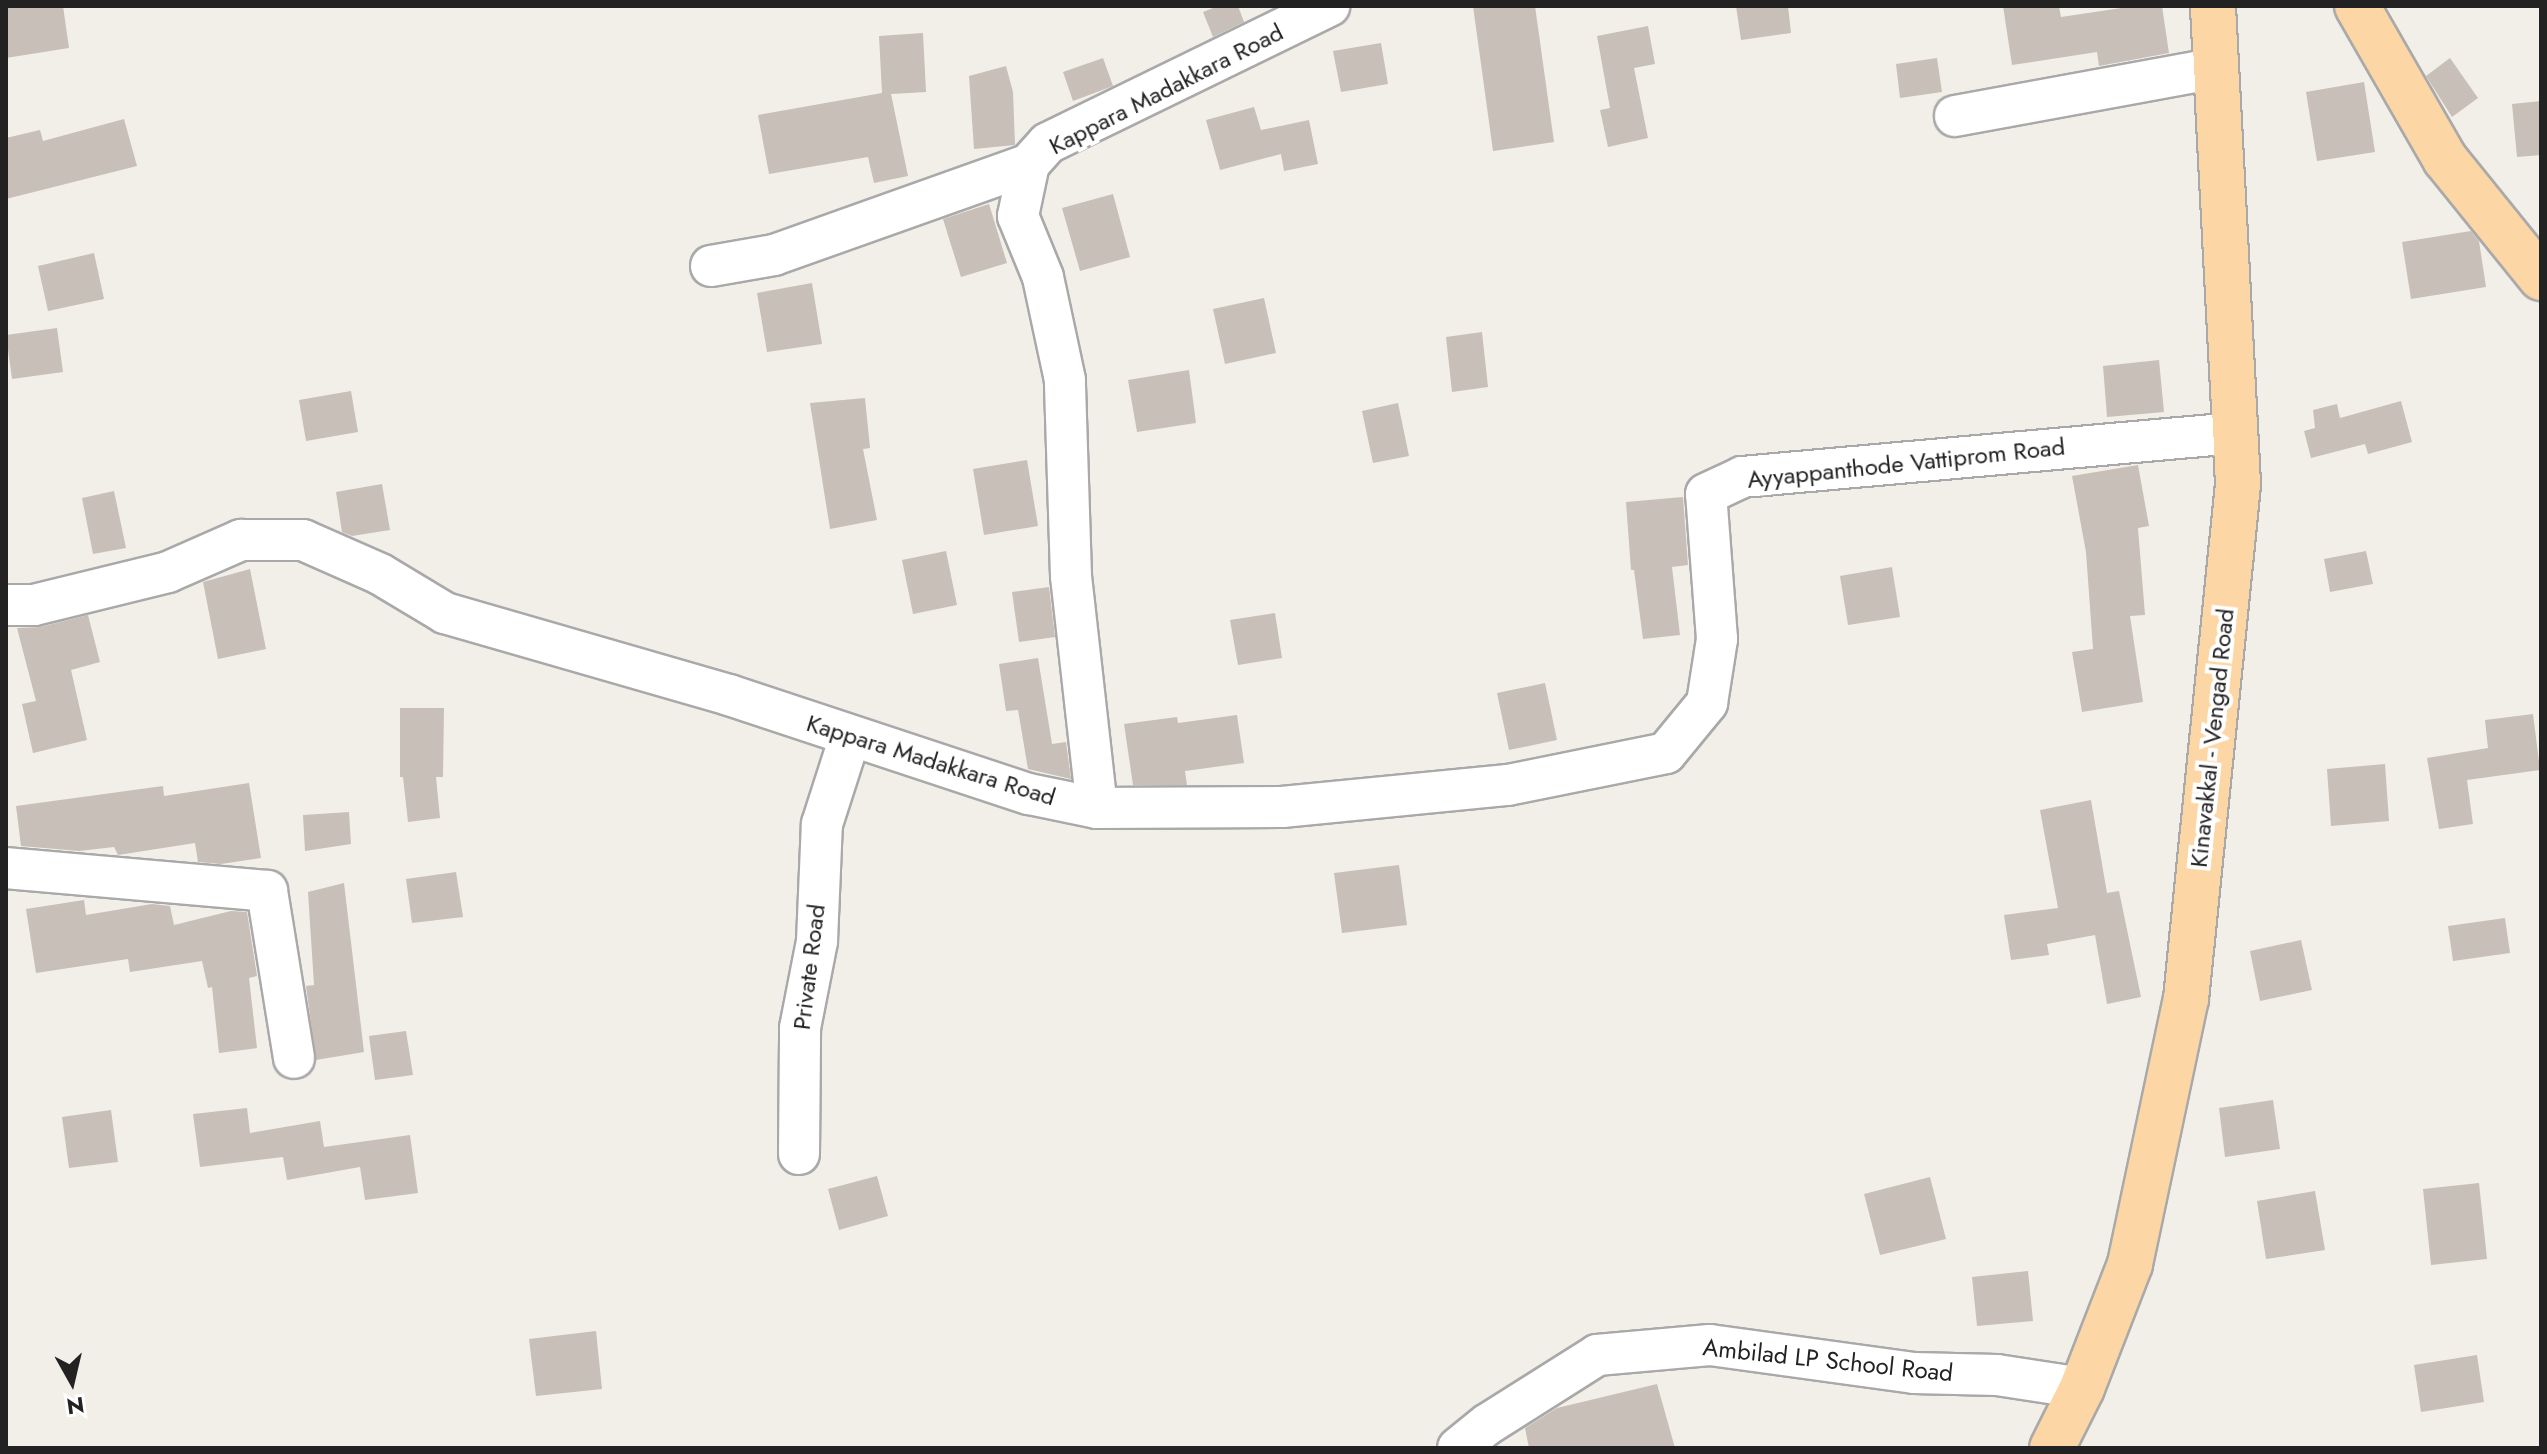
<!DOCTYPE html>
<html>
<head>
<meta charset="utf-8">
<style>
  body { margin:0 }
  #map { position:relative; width:2547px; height:1454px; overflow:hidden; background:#f2efe9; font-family:Jost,sans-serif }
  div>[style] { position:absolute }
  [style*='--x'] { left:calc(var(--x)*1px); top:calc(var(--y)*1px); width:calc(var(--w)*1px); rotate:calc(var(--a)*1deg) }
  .building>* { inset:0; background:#c7bfb8 }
  .roads { filter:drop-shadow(2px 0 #a9a9a9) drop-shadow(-2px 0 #a9a9a9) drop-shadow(0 2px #a9a9a9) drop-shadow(0 -2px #a9a9a9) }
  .minor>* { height:40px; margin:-20px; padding:0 20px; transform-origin:20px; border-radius:20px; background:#fff }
  .major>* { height:44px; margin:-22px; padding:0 22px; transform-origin:22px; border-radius:22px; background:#fcd6a4 }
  span { translate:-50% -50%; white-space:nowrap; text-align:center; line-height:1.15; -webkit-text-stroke:8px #fff; paint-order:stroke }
  .street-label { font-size:24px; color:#222 }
  .frame { position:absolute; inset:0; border:8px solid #222; pointer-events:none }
  .north { position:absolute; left:32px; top:1342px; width:80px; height:80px; -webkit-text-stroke:6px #fff; paint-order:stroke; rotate:172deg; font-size:22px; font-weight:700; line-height:32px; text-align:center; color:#222 }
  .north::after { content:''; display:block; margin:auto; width:28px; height:36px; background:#222; clip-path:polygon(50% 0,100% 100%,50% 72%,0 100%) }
</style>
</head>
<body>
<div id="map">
  <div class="building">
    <div style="clip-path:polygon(6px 6px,63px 6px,69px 48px,6px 58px)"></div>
    <div style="clip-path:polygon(1218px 6px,1238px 6px,1244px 22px,1213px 37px,1203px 12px)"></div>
    <div style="clip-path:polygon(1473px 6px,1535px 6px,1554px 142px,1493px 151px)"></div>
    <div style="clip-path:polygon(1736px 6px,1788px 6px,1791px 33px,1741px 40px)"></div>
    <div style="clip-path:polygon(2003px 6px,2059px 6px,2061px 17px,2135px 6px,2162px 6px,2169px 53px,2099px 66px,2097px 52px,2012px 65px)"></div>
    <div style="clip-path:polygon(1648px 26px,1655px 64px,1634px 68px,1648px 138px,1608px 147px,1600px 110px,1610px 108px,1597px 36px)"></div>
    <div style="clip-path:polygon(923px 33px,926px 92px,891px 94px,908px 176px,874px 183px,868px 157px,769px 174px,758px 115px,882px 93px,879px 36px)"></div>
    <div style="clip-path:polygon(1381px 43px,1388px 84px,1341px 92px,1333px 51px)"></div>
    <div style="clip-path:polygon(1103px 58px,1113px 86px,1073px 101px,1063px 72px)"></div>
    <div style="clip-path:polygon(1937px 58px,1942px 92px,1900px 98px,1896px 64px)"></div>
    <div style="clip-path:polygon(2450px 58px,2478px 98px,2452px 117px,2426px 76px)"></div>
    <div style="clip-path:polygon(1006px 66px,1013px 92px,1015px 145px,974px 149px,969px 76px)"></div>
    <div style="clip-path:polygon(2364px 82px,2375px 152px,2317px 161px,2306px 92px)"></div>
    <div style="clip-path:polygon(2541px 101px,2541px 155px,2517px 157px,2512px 104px)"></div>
    <div style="clip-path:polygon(1254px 107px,1261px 130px,1309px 120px,1318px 164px,1284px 171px,1281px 154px,1220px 170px,1206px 120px)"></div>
    <div style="clip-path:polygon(124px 119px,137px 166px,6px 199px,6px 138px,40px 130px,43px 141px)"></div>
    <div style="clip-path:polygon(1113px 194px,1130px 257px,1080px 271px,1062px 208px)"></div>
    <div style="clip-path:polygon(989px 204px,1007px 263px,961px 277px,943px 219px)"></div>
    <div style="clip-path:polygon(2471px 231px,2479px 241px,2486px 287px,2411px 299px,2402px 242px)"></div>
    <div style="clip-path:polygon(94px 253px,104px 299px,48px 311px,38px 266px)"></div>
    <div style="clip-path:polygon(812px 283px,822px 344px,767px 352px,757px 293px)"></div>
    <div style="clip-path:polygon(1264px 298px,1276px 353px,1225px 364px,1213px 309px)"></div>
    <div style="clip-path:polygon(57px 328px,63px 372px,12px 379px,6px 335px)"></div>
    <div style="clip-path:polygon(1482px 332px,1488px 387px,1452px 392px,1446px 337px)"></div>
    <div style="clip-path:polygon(2159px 360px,2164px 412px,2107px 417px,2103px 366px)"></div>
    <div style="clip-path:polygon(1189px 370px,1196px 423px,1137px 432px,1128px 380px)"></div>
    <div style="clip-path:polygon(351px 391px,358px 432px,306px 441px,299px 400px)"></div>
    <div style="clip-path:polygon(865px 398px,870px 448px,863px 449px,877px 520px,830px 529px,810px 403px)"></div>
    <div style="clip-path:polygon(2401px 401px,2412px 442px,2368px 454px,2365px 444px,2311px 458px,2304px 431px,2315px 428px,2313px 410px,2337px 404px,2340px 418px)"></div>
    <div style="clip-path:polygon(1398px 403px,1409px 456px,1373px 463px,1362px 411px)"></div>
    <div style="clip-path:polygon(1027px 460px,1038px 526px,984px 535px,973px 469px)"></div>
    <div style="clip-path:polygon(2138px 465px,2149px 526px,2138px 528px,2145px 615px,2130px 616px,2143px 702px,2082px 712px,2072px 652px,2093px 649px,2086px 552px,2072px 476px)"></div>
    <div style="clip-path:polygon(382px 484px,390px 530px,352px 536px,342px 532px,336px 492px)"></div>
    <div style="clip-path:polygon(114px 491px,126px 548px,93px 554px,82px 498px)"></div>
    <div style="clip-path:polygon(1683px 497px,1688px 565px,1672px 567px,1680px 635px,1643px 639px,1634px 570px,1631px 570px,1626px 502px)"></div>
    <div style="clip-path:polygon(946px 551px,957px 605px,913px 614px,902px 560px)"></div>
    <div style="clip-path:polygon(2366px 551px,2373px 584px,2330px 592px,2324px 559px)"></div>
    <div style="clip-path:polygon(1892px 567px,1900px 617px,1848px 625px,1840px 576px)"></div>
    <div style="clip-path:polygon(250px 569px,266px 649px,218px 659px,203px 582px)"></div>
    <div style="clip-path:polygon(1049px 587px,1055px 637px,1019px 642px,1012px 592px)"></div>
    <div style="clip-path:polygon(1275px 613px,1282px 658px,1238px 665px,1230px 620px)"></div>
    <div style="clip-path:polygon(88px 615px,100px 662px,71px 670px,87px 740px,33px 753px,22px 704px,36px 701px,17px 628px,40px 627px)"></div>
    <div style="clip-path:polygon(1038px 658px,1052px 744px,1066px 742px,1071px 779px,1028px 769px,1018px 710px,1006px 711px,999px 664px)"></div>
    <div style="clip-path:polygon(1545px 683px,1557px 740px,1509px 750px,1497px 693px)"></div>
    <div style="clip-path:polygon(400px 708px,444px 708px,443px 777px,436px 777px,440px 818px,408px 822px,403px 777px,400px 777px)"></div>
    <div style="clip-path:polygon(2533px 714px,2540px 770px,2467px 780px,2473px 824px,2439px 829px,2427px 758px,2488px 748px,2485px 720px)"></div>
    <div style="clip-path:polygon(1237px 715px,1244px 763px,1185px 771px,1187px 785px,1133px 785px,1124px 724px,1177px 717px,1178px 723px)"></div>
    <div style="clip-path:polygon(2385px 764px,2389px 821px,2331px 826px,2327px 769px)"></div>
    <div style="clip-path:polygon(249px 783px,261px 858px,221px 864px,198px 862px,195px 843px,118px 855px,114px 847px,79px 851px,21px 846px,16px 806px,163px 786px,164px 796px)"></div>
    <div style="clip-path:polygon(2091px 800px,2107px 893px,2119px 891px,2141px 997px,2107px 1004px,2095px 935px,2047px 944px,2049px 955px,2011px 960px,2004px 915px,2058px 908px,2040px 810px)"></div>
    <div style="clip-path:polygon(349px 812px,351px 844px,305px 851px,303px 815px)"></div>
    <div style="clip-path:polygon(1399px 865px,1407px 925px,1342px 933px,1334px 873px)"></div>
    <div style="clip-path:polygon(456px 872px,463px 917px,412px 923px,406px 879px)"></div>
    <div style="clip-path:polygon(344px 883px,364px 1052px,316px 1060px,306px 986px,314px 985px,308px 892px)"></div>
    <div style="clip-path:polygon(84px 900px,86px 915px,152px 904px,170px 906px,174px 925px,231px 911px,247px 912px,257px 976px,249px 978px,257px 1048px,219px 1053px,212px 987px,208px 988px,202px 961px,130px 972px,128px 959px,36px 973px,26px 909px)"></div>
    <div style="clip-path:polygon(2505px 918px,2510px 953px,2453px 961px,2448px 926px)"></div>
    <div style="clip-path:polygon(2301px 940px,2312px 990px,2260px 1001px,2250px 951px)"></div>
    <div style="clip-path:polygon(406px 1031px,413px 1075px,375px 1080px,369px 1036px)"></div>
    <div style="clip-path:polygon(2273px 1100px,2280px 1149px,2225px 1157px,2219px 1108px)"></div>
    <div style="clip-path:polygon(247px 1108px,250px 1133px,320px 1121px,324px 1147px,410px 1135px,418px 1193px,365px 1200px,360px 1167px,287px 1180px,283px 1157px,200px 1167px,193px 1114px)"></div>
    <div style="clip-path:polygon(111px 1110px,118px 1162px,69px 1168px,62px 1117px)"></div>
    <div style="clip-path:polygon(877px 1176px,888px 1216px,839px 1230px,828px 1189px)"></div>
    <div style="clip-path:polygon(1930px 1177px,1946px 1239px,1880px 1255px,1864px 1194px)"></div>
    <div style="clip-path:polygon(2479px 1183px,2487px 1259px,2431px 1265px,2423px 1189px)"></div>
    <div style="clip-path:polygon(2315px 1191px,2325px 1250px,2266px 1259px,2257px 1201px)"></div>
    <div style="clip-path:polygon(2028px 1271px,2033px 1321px,1977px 1326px,1972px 1277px)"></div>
    <div style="clip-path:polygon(596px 1331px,602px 1389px,536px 1396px,529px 1339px)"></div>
    <div style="clip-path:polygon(2477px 1355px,2484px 1402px,2421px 1412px,2414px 1365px)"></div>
    <div style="clip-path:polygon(1657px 1384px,1675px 1448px,1529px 1448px,1525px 1428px,1557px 1408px)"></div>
  </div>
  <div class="roads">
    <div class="minor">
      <div style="--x:1955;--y:116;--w:265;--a:-10.4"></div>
      <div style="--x:711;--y:266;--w:64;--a:-9.9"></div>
      <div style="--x:774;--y:255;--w:271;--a:-19.6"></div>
      <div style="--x:6;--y:605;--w:28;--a:0"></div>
      <div style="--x:34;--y:605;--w:138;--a:-13.8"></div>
      <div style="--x:168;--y:572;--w:80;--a:-23.7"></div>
      <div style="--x:241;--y:540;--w:62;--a:0"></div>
      <div style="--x:303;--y:540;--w:84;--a:23.8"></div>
      <div style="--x:380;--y:574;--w:76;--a:31"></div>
      <div style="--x:445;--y:613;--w:296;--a:16.1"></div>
      <div style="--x:729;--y:695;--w:316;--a:18.3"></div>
      <div style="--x:1029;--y:794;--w:69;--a:11.6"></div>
      <div style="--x:1097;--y:808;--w:233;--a:-96.4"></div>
      <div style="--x:1071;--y:576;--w:196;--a:-91.8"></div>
      <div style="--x:1065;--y:380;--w:105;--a:-102.1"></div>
      <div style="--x:1043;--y:277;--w:66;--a:-112.3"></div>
      <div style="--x:1018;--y:216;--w:53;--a:-78.1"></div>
      <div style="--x:1029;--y:164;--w:28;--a:-48"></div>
      <div style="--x:1048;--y:143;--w:313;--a:-26"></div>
      <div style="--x:1097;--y:808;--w:185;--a:-0.3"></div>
      <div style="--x:1282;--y:807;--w:227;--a:-5.6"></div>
      <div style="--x:1508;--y:785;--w:161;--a:-11.4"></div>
      <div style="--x:1666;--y:753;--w:65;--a:-50.6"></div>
      <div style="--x:1707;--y:703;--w:65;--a:-81.1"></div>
      <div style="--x:1717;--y:639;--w:145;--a:-94.3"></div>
      <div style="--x:1706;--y:494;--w:40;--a:-25"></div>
      <div style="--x:1742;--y:477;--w:495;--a:-5.1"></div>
      <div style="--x:6;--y:868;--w:262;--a:5"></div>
      <div style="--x:267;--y:891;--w:169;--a:80.8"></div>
      <div style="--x:799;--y:1154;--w:126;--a:-89.5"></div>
      <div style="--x:800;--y:1028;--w:89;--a:-78.9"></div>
      <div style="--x:817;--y:941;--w:117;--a:-87.6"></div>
      <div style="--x:822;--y:824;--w:91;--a:-72.2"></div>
      <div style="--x:1458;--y:1448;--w:38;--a:-39"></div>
      <div style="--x:1488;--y:1424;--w:129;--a:-32.3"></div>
      <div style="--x:1597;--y:1355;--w:113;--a:-5.1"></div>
      <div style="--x:1710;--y:1345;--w:206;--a:7.8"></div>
      <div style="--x:1914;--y:1373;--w:83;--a:1.4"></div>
      <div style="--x:1997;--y:1375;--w:86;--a:8.7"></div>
    </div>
    <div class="major">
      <div style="--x:2357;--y:6;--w:177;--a:60.1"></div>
      <div style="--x:2445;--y:159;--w:153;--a:51.1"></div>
      <div style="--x:2052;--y:1448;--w:67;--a:-63.4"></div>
      <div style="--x:2082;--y:1388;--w:133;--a:-68.8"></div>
      <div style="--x:2130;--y:1264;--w:271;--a:-78.1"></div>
      <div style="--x:2186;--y:999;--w:518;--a:-84.23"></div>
      <div style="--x:2238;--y:484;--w:479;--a:-93"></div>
    </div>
  </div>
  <div class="street-label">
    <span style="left:1166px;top:89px;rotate:-27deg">Kappara Madakkara Road</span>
    <span style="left:1906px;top:463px;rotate:-6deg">Ayyappanthode Vattiprom Road</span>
    <span style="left:2212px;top:738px;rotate:-84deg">Kinavakkal - Vengad Road</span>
    <span style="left:931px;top:760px;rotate:17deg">Kappara Madakkara Road</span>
    <span style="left:809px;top:967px;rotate:-83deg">Private Road</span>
    <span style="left:1828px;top:1360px;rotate:6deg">Ambilad LP School Road</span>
  </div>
  <div class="frame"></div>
  <div class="north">N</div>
</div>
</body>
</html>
